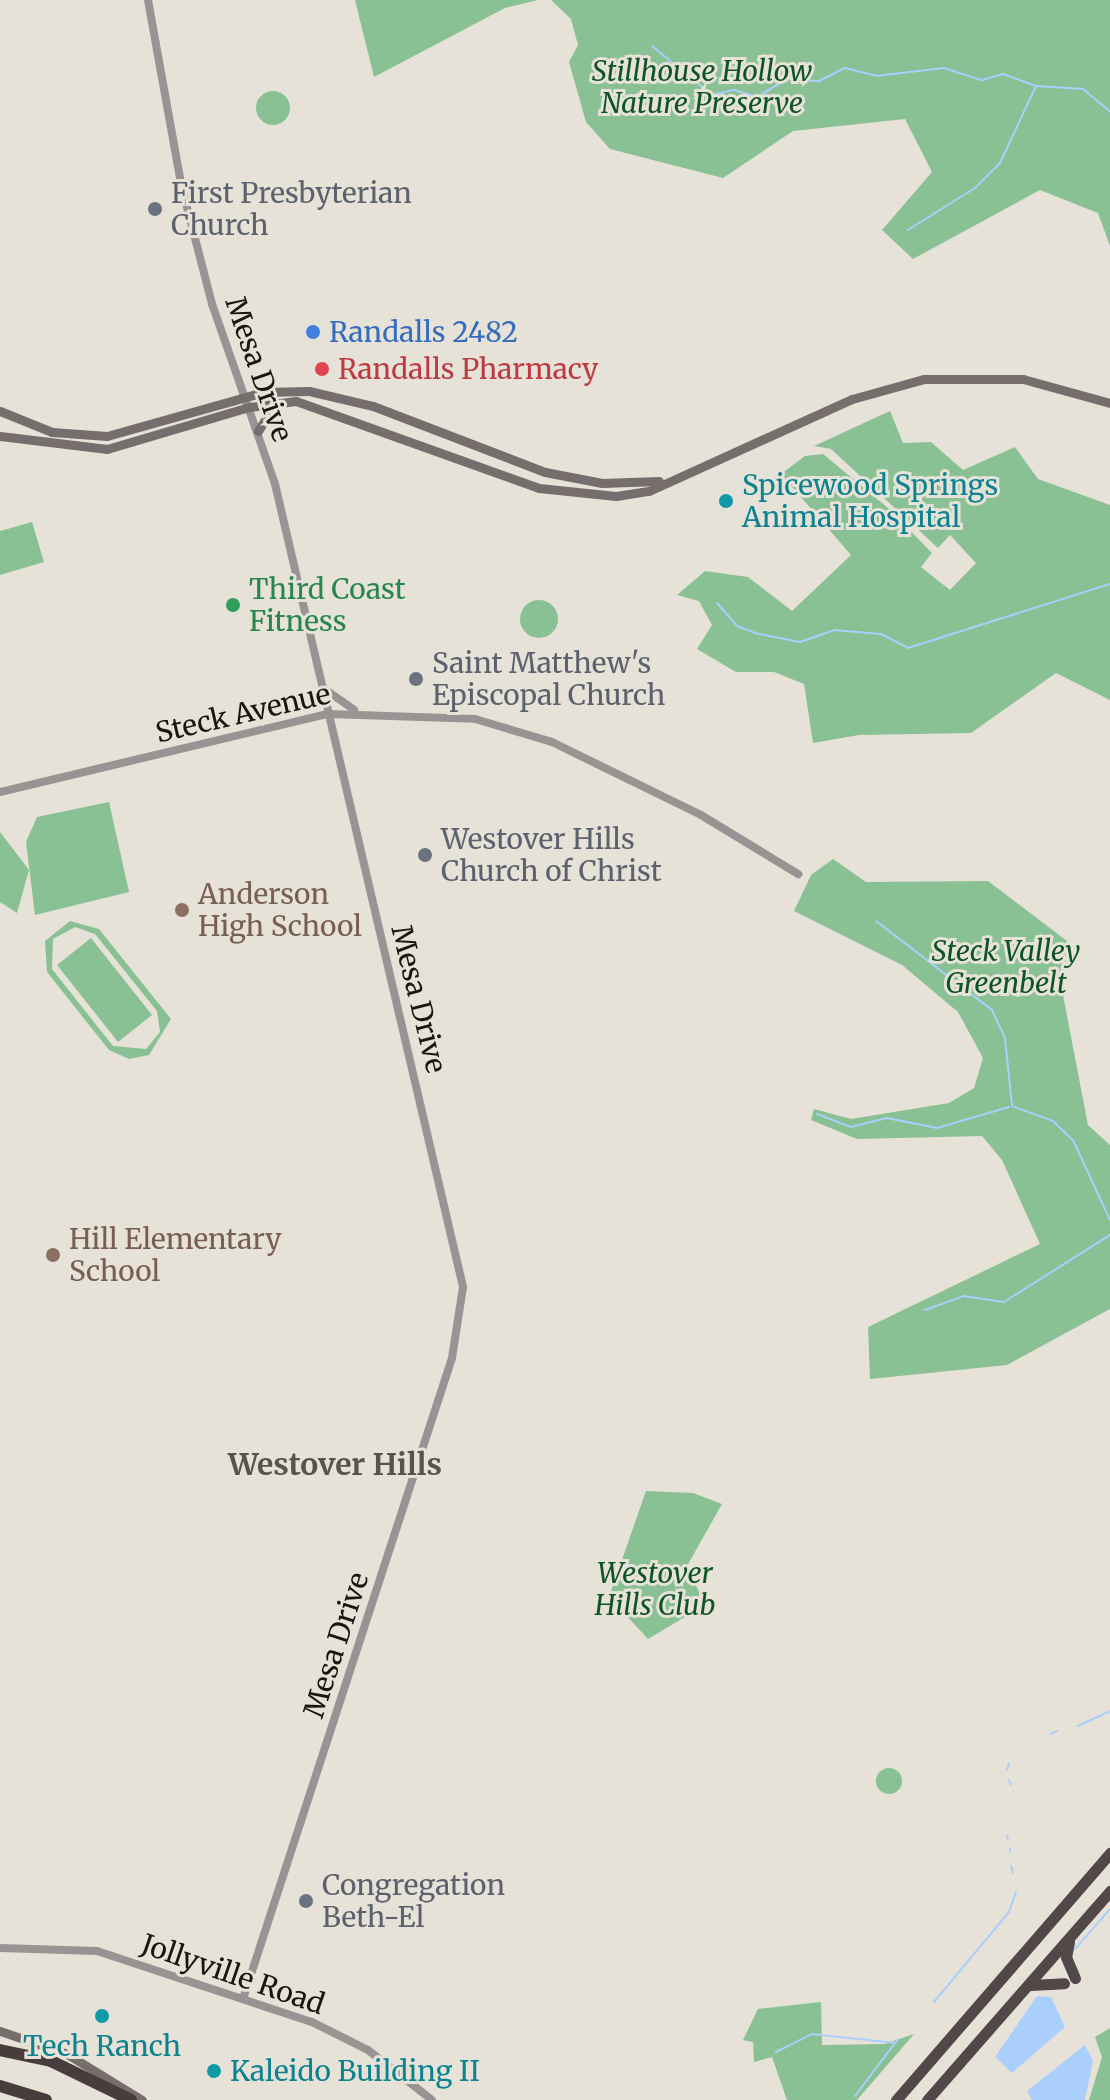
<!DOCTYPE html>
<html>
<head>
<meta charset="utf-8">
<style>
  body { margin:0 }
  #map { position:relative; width:1110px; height:2100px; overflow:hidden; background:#e7e2d7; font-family:Merriweather,serif }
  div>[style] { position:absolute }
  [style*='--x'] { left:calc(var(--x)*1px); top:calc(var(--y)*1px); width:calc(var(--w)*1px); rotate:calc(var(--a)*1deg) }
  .green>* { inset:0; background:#89c194 }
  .round { border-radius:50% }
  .water>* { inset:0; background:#aacffd }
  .stream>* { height:2px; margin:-1px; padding:0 1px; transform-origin:1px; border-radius:1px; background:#aacffd }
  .tertiary>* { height:8px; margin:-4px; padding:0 4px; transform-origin:4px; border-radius:4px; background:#999393 }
  .secondary>* { height:9px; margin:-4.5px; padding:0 4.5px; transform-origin:4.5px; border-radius:4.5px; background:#766e6d }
  .trunk>* { height:11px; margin:-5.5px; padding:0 5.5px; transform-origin:5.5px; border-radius:5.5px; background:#524848 }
  .motorway>* { height:12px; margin:-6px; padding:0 6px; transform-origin:6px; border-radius:6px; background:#483d3c }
  .dots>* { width:22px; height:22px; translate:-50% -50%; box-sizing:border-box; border:4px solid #e7e2d7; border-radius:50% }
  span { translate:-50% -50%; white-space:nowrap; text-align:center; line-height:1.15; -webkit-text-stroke:6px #e7e2d7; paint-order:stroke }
  .park-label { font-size:28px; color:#0d5426; font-style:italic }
  .worship-label { font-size:28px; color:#5b616d }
  .left { translate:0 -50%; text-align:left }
  .shop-label { font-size:28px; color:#366cbe }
  .street-label { font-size:28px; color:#171612 }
  .health-label { font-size:28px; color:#be3a42 }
  .culture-label { font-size:28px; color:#0d838f }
  .leisure-label { font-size:28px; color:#27864d }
  .education-label { font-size:28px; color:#785e54 }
  .neighbourhood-label { font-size:30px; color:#58544b; font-weight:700 }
</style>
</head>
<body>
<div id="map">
  <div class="green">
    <div style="clip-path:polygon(355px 0,538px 0,505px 8px,374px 77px)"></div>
    <div style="clip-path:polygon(551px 0,1110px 0,1110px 246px,1098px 213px,1040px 190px,913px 259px,882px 230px,932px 172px,905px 119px,793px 131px,723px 178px,610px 149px,586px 122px,569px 62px,578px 45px,571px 19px)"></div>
    <div class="round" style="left:256px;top:91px;width:34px;height:34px"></div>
    <div style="clip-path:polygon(890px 411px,903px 443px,931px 442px,963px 470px,1015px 447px,1038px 479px,1110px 505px,1110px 700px,1056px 673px,971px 733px,859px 735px,813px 743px,804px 684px,774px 672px,736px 672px,697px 649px,712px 625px,699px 601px,677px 595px,705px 571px,748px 577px,792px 611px,851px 555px,781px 474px,805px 456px,823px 454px,888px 508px,932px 553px,921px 567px,950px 590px,976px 563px,950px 535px,938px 548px,831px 449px,814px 446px)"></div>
    <div style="clip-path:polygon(32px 522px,44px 562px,0 575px,0 531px)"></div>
    <div class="round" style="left:520px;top:600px;width:38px;height:38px"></div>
    <div style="clip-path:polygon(109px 802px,129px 892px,35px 915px,26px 842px,37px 817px)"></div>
    <div style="clip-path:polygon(0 832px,29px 870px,17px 913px,0 902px)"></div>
    <div style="clip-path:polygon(833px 859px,866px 882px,988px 881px,1067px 941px,1063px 995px,1088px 1125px,1110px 1145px,1110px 1309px,1007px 1365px,870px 1379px,868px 1327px,1040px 1244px,1002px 1160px,982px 1136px,857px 1139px,811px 1120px,814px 1109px,851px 1119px,949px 1103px,974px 1088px,983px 1058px,958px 1012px,902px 965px,794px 911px,811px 875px)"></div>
    <div style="clip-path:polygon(evenodd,70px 921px,99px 929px,171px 1019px,149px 1055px,129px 1059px,109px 1050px,47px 972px,45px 941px,70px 921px,75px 927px,95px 934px,157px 1011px,160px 1032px,146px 1049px,113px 1046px,52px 969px,53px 939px,75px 927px)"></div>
    <div style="clip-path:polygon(91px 938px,152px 1015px,118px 1042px,57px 965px)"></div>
    <div style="clip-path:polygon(646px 1491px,693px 1493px,722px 1504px,687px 1566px,705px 1605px,648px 1639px,609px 1597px)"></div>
    <div class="round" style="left:876px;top:1768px;width:26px;height:26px"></div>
    <div style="clip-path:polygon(821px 2002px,822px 2045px,885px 2044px,914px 2034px,857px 2100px,787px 2100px,772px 2057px,754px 2062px,753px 2042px,743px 2040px,758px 2009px)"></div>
    <div style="clip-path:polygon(1110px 2028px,1110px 2100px,1089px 2100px,1102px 2057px,1095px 2037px)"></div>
  </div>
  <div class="water">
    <div style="clip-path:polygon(1037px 1996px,1051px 1997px,1065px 2027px,1012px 2073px,995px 2057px)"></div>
    <div style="clip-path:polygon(1085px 2045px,1093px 2061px,1085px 2100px,1032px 2100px,1027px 2091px)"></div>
  </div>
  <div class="stream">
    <div style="--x:652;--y:46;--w:77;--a:39.2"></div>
    <div style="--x:712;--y:95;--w:23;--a:-13"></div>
    <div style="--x:734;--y:90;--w:24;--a:17"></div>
    <div style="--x:757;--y:97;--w:35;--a:-31"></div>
    <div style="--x:787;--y:79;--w:32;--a:4"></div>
    <div style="--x:819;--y:81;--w:29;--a:-27"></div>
    <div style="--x:845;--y:68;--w:32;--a:14"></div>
    <div style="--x:876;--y:76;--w:68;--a:-6.7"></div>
    <div style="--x:944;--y:68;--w:40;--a:18"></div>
    <div style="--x:982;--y:80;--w:22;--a:-16"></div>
    <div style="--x:1003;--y:74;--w:35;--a:20"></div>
    <div style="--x:1036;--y:86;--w:47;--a:3.7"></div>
    <div style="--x:1083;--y:89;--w:35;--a:40"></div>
    <div style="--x:908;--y:230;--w:79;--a:-32.1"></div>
    <div style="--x:975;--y:188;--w:35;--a:-45"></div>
    <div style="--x:1000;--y:163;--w:85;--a:-64.9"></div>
    <div style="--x:717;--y:603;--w:30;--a:49"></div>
    <div style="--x:737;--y:626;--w:19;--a:21"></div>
    <div style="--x:755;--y:633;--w:46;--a:11.3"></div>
    <div style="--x:800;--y:642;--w:36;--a:-19"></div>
    <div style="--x:834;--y:630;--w:47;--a:4.9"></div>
    <div style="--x:881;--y:634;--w:30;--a:27"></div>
    <div style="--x:908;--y:648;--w:212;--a:-17.6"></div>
    <div style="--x:876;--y:921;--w:146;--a:37.5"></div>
    <div style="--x:992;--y:1010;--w:31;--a:65"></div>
    <div style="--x:1005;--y:1038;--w:68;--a:84.1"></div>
    <div style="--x:1012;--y:1106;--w:44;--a:20.1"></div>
    <div style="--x:1053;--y:1121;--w:28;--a:44"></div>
    <div style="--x:1073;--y:1140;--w:88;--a:65.2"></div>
    <div style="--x:817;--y:1114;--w:36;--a:21"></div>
    <div style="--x:851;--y:1127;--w:37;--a:-14"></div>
    <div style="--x:887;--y:1118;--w:51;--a:11.3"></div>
    <div style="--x:937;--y:1128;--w:75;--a:-16.3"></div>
    <div style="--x:925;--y:1310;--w:41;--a:-19.7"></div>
    <div style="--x:964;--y:1296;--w:40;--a:8.5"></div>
    <div style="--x:1004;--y:1302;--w:125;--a:-32.3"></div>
    <div style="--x:1078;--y:1726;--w:35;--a:-25"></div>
    <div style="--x:1051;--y:1734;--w:7;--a:-27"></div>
    <div style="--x:1007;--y:1770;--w:7;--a:-74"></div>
    <div style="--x:1009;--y:1780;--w:5;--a:68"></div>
    <div style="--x:1007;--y:1836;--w:3;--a:72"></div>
    <div style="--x:1010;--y:1848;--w:4;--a:90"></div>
    <div style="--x:1011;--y:1866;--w:7;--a:74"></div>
    <div style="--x:1075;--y:1949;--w:53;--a:-48.8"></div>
    <div style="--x:934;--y:2002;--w:117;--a:-50.2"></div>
    <div style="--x:1009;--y:1912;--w:21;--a:-71"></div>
    <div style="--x:776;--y:2052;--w:40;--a:-26.6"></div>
    <div style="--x:812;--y:2034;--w:84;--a:6.1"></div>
    <div style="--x:855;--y:2096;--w:71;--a:-53"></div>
  </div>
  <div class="tertiary">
    <div style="--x:148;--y:0;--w:187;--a:79.8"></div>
    <div style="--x:181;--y:184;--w:124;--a:75.5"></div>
    <div style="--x:212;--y:304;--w:191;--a:70.7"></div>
    <div style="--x:275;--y:484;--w:825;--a:76.82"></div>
    <div style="--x:463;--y:1287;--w:72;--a:98.8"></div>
    <div style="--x:452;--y:1358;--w:674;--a:108.06"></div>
    <div style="--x:323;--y:688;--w:38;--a:35"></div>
    <div style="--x:0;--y:792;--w:337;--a:-13.4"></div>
    <div style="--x:328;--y:714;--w:147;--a:1.9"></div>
    <div style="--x:475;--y:719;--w:80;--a:16.6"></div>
    <div style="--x:552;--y:742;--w:166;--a:26.1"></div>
    <div style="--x:701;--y:815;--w:114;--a:31.3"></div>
    <div style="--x:0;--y:1948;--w:97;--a:1.8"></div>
    <div style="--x:97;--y:1951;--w:226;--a:18.3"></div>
    <div style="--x:312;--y:2022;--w:63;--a:26.6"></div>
    <div style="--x:368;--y:2050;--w:81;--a:38"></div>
  </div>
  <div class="secondary">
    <div style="--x:0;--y:411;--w:56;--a:22"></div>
    <div style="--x:52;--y:432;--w:55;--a:4.2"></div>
    <div style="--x:107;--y:436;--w:163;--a:-15.7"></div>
    <div style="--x:264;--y:392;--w:45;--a:-1.3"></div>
    <div style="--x:309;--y:391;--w:66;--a:13.2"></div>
    <div style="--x:373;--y:406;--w:184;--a:21"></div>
    <div style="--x:545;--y:472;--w:58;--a:10.9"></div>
    <div style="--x:602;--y:483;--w:57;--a:-2"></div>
    <div style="--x:258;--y:431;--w:31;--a:-58"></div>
    <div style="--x:0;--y:436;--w:108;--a:6.9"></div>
    <div style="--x:107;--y:449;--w:148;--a:-16.5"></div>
    <div style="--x:249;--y:407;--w:47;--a:-7.3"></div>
    <div style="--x:296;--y:401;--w:258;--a:19.7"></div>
    <div style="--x:539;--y:488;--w:77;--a:5.9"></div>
    <div style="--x:616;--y:496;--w:33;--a:-9"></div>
    <div style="--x:649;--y:491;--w:223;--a:-24.4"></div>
    <div style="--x:852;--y:399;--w:75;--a:-15.5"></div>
    <div style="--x:924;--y:379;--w:99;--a:0"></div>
    <div style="--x:1023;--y:379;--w:90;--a:15.4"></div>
    <div style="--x:0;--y:2031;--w:71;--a:18.9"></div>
    <div style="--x:67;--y:2054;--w:88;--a:31.5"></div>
  </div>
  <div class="trunk">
    <div style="--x:1069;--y:1942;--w:15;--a:101"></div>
    <div style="--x:1066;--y:1957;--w:23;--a:67"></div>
    <div style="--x:1031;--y:1985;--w:33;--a:-3"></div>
    <div style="--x:896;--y:2100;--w:327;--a:-49.1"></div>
    <div style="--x:927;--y:2100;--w:278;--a:-48.8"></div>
  </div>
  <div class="motorway">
    <div style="--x:0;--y:2050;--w:52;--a:12.2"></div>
    <div style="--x:51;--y:2061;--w:89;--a:26"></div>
    <div style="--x:0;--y:2086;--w:48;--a:16.9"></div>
  </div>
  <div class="dots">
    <div style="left:155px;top:209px;background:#6b7280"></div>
    <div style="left:313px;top:332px;background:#3f7fe0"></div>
    <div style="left:322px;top:369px;background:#e0444e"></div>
    <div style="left:726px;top:501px;background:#0f9aa8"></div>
    <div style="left:233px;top:605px;background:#2e9e5b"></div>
    <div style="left:416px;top:679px;background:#6b7280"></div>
    <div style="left:425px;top:855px;background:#6b7280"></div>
    <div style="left:182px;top:910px;background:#8d6e63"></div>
    <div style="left:53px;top:1255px;background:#8d6e63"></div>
    <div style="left:306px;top:1901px;background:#6b7280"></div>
    <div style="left:102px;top:2016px;background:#0f9aa8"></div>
    <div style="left:214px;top:2071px;background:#0f9aa8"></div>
  </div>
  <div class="park-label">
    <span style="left:702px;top:87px">Stillhouse Hollow<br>Nature Preserve</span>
    <span style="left:1006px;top:967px">Steck Valley<br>Greenbelt</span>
    <span style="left:655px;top:1589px">Westover<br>Hills Club</span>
  </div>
  <div class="worship-label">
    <span class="left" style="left:171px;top:209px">First Presbyterian<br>Church</span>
    <span class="left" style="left:432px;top:679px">Saint Matthew's<br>Episcopal Church</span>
    <span class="left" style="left:441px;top:855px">Westover Hills<br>Church of Christ</span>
    <span class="left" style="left:322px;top:1901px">Congregation<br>Beth-El</span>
  </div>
  <div class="shop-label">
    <span class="left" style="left:329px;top:332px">Randalls 2482</span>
  </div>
  <div class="street-label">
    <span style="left:259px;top:369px;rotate:71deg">Mesa Drive</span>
    <span style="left:243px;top:713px;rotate:-13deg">Steck Avenue</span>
    <span style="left:419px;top:999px;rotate:76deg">Mesa Drive</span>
    <span style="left:336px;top:1645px;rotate:-72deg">Mesa Drive</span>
    <span style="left:233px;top:1974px;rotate:19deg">Jollyville Road</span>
  </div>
  <div class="health-label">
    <span class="left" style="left:338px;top:369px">Randalls Pharmacy</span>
  </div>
  <div class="culture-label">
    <span class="left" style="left:742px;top:501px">Spicewood Springs<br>Animal Hospital</span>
    <span style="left:102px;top:2046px">Tech Ranch</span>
    <span class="left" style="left:230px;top:2071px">Kaleido Building II</span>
  </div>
  <div class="leisure-label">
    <span class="left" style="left:249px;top:605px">Third Coast<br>Fitness</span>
  </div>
  <div class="education-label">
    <span class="left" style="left:198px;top:910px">Anderson<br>High School</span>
    <span class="left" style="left:69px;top:1255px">Hill Elementary<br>School</span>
  </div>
  <div class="neighbourhood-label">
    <span style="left:335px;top:1464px">Westover Hills</span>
  </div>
</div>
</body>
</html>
